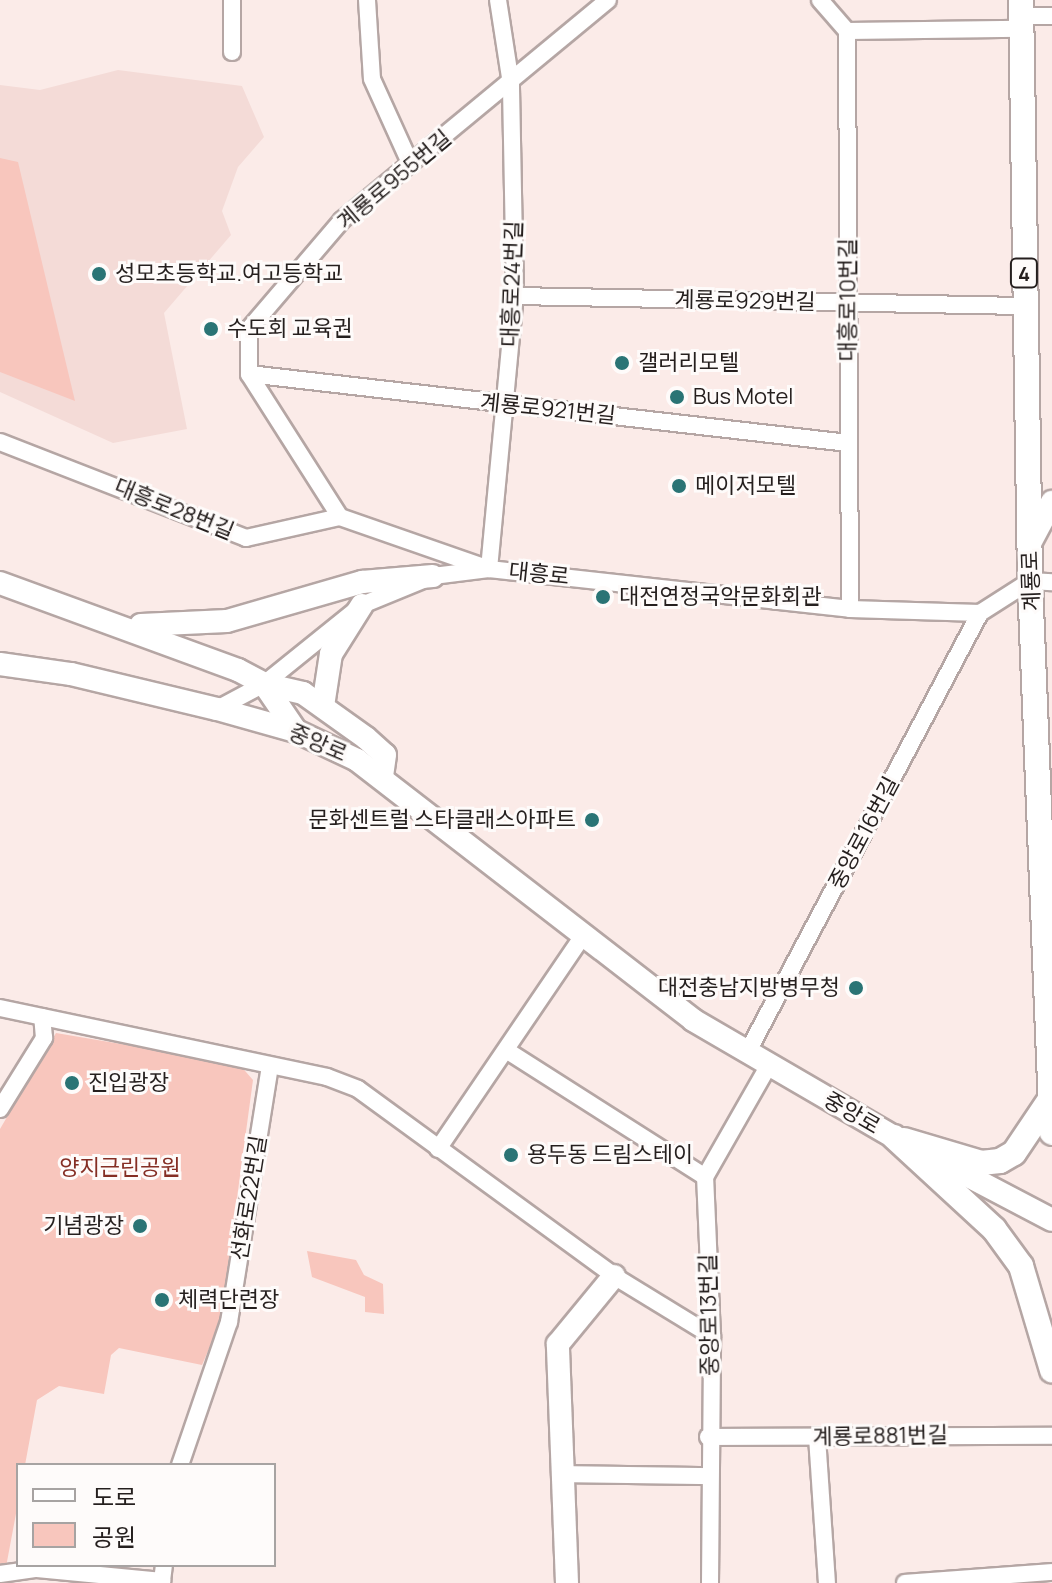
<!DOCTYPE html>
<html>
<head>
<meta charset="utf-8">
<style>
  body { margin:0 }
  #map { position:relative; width:1052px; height:1583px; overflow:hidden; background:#fbebe8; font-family:Manrope,"Noto Sans KR",sans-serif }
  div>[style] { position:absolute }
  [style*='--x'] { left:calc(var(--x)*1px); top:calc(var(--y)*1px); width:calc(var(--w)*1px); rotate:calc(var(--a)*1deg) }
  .built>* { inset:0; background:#f4dbd7 }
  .green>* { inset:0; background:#f8c6bd }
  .roads { filter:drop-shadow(2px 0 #b5a6a4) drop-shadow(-2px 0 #b5a6a4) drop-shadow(0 2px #b5a6a4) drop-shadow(0 -2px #b5a6a4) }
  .street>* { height:16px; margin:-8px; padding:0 8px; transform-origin:8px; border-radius:8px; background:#fff }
  .secondary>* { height:22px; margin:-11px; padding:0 11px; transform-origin:11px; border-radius:11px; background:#fff }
  .primary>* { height:24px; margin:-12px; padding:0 12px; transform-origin:12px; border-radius:12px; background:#fff }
  .dots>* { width:22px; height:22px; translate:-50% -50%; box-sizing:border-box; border:4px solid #fefbfa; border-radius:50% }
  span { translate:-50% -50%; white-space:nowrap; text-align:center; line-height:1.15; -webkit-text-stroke:6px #fefbfa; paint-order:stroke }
  .shield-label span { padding:2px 6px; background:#fefbfa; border:2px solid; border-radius:6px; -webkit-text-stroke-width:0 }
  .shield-label { font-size:20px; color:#251f1e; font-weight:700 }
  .street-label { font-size:22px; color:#251f1e }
  .poi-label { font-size:22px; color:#251f1e }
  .left { translate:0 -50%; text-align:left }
  .right { translate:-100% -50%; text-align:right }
  .park-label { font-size:22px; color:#852e24 }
  .legend { position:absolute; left:16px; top:1463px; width:260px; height:104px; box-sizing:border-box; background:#fefbfa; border:2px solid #a7a3a2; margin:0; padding:10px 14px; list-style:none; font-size:24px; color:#251f1e }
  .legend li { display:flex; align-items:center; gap:16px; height:40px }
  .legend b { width:40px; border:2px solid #a7a3a2 }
</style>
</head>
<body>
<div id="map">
  <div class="built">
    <div style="clip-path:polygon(118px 70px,242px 86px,264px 137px,238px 167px,222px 211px,231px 235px,164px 313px,187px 429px,113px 443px,0 392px,0 85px,40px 90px)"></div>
  </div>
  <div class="green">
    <div style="clip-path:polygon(0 158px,18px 162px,75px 401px,0 372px)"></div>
    <div style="clip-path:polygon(56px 1033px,239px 1064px,253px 1080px,220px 1323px,202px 1365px,119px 1348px,111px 1355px,104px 1394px,59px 1386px,37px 1400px,25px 1465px,18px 1465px,18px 1503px,6px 1567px,0 1567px,0 1129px)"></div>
    <div style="clip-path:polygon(307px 1251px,356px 1260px,364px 1275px,383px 1284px,384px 1314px,365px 1312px,365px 1297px,312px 1277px)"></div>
  </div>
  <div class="roads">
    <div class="street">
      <div style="--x:232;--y:0;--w:52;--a:90"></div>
      <div style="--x:367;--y:0;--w:79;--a:86.4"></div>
      <div style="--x:372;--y:79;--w:94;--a:65.6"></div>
      <div style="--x:820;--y:0;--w:41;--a:48.9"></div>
      <div style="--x:847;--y:31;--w:578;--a:89.7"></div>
      <div style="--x:1021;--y:16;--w:31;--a:0"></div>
      <div style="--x:847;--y:31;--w:174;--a:-0.7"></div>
      <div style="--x:515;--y:296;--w:508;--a:1.13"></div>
      <div style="--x:249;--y:374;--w:603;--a:6.57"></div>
      <div style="--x:0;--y:442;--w:264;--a:21.3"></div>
      <div style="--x:246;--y:538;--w:96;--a:-12.6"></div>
      <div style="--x:340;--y:517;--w:158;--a:19.2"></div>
      <div style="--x:489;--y:569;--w:274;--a:-84.6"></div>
      <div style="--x:515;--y:296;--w:212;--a:-91.1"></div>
      <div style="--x:511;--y:84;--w:85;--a:-98.8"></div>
      <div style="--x:340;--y:517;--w:169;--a:-122.5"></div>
      <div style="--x:249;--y:374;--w:45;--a:-90"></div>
      <div style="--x:249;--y:329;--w:143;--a:-49.5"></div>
      <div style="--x:342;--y:220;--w:345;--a:-39.6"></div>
      <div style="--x:217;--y:709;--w:53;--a:-28"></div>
      <div style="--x:264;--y:684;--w:126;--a:-38.9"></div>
      <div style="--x:362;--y:605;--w:77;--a:-22.2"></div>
      <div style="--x:433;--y:576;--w:56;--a:-7.1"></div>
      <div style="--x:489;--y:569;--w:363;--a:6.3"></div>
      <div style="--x:850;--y:609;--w:130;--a:1.8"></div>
      <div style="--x:980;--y:613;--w:59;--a:-32.6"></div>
      <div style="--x:1030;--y:581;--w:22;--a:3"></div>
      <div style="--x:0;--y:1008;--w:334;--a:11.9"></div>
      <div style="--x:327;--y:1077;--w:33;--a:21"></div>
      <div style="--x:358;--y:1089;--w:317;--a:36.1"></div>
      <div style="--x:614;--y:1276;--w:115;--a:31.5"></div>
      <div style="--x:506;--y:1050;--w:236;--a:32.5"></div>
      <div style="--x:747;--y:1053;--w:498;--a:-62.1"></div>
      <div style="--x:0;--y:1109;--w:84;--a:-58.2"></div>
      <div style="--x:44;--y:1038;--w:21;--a:-95"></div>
      <div style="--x:438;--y:1149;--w:260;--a:-55.8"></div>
      <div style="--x:708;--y:1437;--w:344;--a:-0.2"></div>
      <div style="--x:817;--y:1437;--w:146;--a:86.1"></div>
      <div style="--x:180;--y:1465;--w:151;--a:-71.1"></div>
      <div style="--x:229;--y:1322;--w:258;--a:-80.9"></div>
      <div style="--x:564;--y:1474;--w:145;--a:0.8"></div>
      <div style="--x:0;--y:1574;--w:37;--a:-8"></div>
      <div style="--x:37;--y:1569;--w:126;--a:5.5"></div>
      <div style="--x:162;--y:1581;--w:16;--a:-83"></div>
      <div style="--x:710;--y:1583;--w:247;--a:-89.5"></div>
      <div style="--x:712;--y:1336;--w:159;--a:-92.5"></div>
      <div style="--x:705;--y:1177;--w:129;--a:-60.3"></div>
      <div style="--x:905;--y:1583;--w:147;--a:-4.3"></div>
    </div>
    <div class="secondary">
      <div style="--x:1029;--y:545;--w:49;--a:-61.9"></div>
      <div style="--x:0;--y:583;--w:253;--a:20.1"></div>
      <div style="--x:238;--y:670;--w:30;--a:28"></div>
      <div style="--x:264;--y:684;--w:57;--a:55.8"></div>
      <div style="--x:141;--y:625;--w:86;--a:-2.7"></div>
      <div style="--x:227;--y:621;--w:141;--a:-16.1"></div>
      <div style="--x:362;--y:582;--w:71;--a:-4.8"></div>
      <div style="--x:0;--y:664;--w:72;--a:8"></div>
      <div style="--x:71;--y:674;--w:150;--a:13.5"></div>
      <div style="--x:217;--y:709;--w:82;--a:15.6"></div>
      <div style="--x:296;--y:731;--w:68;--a:25.4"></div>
      <div style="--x:357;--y:760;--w:425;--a:37.7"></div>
      <div style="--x:693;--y:1020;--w:233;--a:30.2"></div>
      <div style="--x:894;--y:1137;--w:178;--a:27.7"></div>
      <div style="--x:264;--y:684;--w:40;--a:13"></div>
      <div style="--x:303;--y:693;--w:77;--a:35.5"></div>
      <div style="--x:366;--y:738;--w:25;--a:42"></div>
      <div style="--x:385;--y:755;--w:22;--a:98"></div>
      <div style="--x:323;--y:706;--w:53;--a:-81.3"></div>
      <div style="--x:331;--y:654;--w:58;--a:-57.7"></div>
      <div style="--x:567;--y:1583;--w:239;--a:-92.2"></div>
      <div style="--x:558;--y:1344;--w:88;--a:-50.5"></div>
    </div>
    <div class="primary">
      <div style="--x:1021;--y:0;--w:581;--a:89.11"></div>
      <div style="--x:1030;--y:581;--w:552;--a:87.72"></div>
      <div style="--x:894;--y:1137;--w:136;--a:42.6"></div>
      <div style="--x:994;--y:1229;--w:46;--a:53.9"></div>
      <div style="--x:1021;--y:1266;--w:109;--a:73.4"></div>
      <div style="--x:904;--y:1140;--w:80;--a:16.6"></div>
      <div style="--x:981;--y:1163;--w:19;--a:-6"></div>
      <div style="--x:1000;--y:1161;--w:16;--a:-30"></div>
      <div style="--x:1014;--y:1153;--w:66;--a:-56.1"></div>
    </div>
  </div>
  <div class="dots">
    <div style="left:99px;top:274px;background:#2a7475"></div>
    <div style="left:211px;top:329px;background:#2a7475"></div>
    <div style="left:622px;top:363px;background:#2a7475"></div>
    <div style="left:677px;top:397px;background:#2a7475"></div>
    <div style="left:679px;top:486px;background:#2a7475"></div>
    <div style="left:603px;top:597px;background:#2a7475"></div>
    <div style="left:592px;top:820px;background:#2a7475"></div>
    <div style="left:856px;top:988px;background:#2a7475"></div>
    <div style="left:72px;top:1083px;background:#2a7475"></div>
    <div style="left:511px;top:1155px;background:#2a7475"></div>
    <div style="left:140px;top:1226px;background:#2a7475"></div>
    <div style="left:162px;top:1300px;background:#2a7475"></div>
  </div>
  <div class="shield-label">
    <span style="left:1024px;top:273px">4</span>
  </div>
  <div class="street-label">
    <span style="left:394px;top:180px;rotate:-40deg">계룡로955번길</span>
    <span style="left:512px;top:284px;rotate:-88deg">대흥로24번길</span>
    <span style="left:848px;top:300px;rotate:-90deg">대흥로10번길</span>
    <span style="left:745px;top:301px;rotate:1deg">계룡로929번길</span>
    <span style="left:548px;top:409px;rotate:6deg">계룡로921번길</span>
    <span style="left:174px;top:509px;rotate:22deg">대흥로28번길</span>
    <span style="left:539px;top:574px;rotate:6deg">대흥로</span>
    <span style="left:1031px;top:581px;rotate:-92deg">계룡로</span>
    <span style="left:318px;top:743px;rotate:23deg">중앙로</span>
    <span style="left:864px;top:833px;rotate:-62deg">중앙로16번길</span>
    <span style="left:852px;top:1113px;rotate:30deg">중앙로</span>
    <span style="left:249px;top:1198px;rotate:-81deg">선화로22번길</span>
    <span style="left:709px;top:1315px;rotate:-91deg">중앙로13번길</span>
    <span style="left:880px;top:1436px;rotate:-1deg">계룡로881번길</span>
  </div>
  <div class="poi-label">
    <span class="left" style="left:115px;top:274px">성모초등학교.여고등학교</span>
    <span class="left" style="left:227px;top:329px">수도회 교육권</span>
    <span class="left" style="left:638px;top:363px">갤러리모텔</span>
    <span class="left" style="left:693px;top:397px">Bus Motel</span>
    <span class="left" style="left:695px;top:486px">메이저모텔</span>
    <span class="left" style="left:619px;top:597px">대전연정국악문화회관</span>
    <span class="right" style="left:576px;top:820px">문화센트럴 스타클래스아파트</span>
    <span class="right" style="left:840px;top:988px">대전충남지방병무청</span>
    <span class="left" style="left:88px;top:1083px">진입광장</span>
    <span class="left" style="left:527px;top:1155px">용두동 드림스테이</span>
    <span class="right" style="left:124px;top:1226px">기념광장</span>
    <span class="left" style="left:178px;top:1300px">체력단련장</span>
  </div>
  <div class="park-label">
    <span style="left:120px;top:1168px">양지근린공원</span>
  </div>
  <ul class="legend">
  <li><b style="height:10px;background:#fff"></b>도로</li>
  <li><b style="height:22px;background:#f8c6bd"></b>공원</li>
  </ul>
</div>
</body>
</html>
